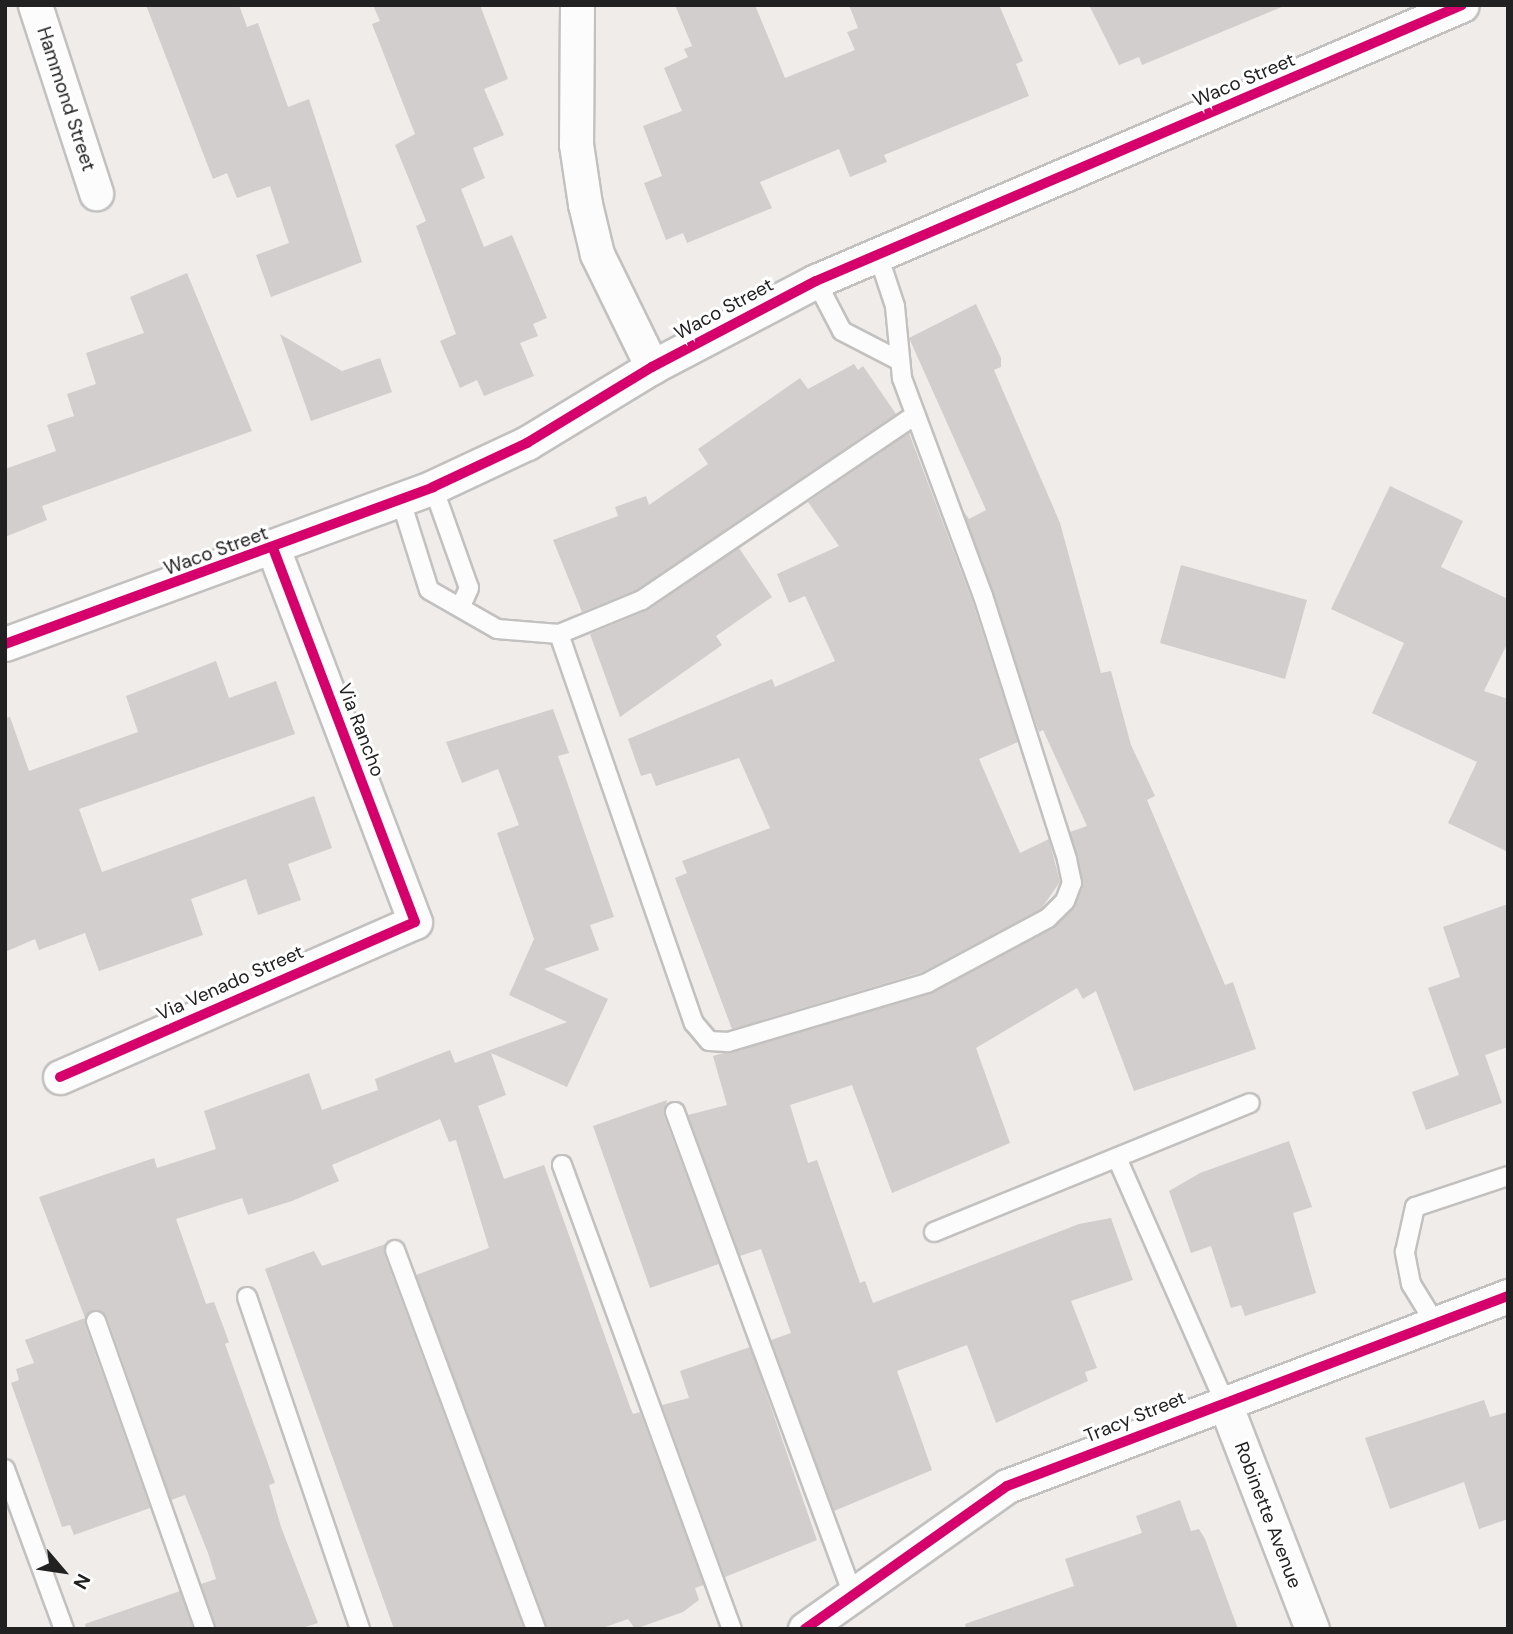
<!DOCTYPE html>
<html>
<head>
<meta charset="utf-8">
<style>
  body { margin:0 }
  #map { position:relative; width:1513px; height:1634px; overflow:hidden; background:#efecea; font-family:"DM Sans",sans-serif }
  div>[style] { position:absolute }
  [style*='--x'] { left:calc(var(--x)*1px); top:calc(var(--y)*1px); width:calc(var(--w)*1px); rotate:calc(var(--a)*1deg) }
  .building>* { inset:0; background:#d2cecd }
  .roads { filter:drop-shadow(2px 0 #c2c1c0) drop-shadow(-2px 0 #c2c1c0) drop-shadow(0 2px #c2c1c0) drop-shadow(0 -2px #c2c1c0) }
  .lane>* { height:18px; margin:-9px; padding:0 9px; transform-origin:9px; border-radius:9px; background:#fdfcfc }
  .street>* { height:33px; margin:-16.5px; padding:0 16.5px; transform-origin:16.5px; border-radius:16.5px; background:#fdfcfc }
  .cycleway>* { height:10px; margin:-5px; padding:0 5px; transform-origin:5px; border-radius:5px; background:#d6006c }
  span { translate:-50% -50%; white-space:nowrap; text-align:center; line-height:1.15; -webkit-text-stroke:6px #fff; paint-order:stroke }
  .street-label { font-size:19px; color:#212121 }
  .frame { position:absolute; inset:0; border:7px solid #212121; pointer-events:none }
  .north { position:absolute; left:28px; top:1536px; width:70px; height:70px; -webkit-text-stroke:5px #fff; paint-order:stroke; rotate:119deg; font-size:19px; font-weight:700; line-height:28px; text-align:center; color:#212121 }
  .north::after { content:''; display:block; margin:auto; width:24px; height:32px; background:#212121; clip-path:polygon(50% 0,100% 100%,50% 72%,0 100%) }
</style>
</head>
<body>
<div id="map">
  <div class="building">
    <div style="clip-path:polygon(146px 5px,239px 5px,247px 27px,258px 23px,288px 107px,309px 99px,362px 262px,271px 297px,256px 255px,289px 243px,270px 186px,237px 198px,227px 173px,213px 179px)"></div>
    <div style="clip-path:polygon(373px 5px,480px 5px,508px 79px,484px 89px,504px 135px,473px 148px,485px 178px,461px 189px,484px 247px,512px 235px,547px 318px,533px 324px,538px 336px,520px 343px,534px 376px,484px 396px,477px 380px,460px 388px,440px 341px,456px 334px,416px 226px,426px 221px,395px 145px,415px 134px,372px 24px,380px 21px)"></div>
    <div style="clip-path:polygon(675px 5px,755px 5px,785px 78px,855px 50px,847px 32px,858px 28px,849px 5px,999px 5px,1023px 61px,1016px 64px,1029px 96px,884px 155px,887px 162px,850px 177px,839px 149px,760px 182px,772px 208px,687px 243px,683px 233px,666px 240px,644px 183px,662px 176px,643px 126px,682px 111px,664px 68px,688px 57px,684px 49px,692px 46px)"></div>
    <div style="clip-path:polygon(1089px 5px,1284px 5px,1284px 6px,1142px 65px,1139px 57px,1119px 65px)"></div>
    <div style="clip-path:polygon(187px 273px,252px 431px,42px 506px,47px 520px,5px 537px,5px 469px,56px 451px,47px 425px,74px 416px,67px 394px,96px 384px,86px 353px,144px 333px,130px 297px)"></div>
    <div style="clip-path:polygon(976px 304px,1001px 358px,1001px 367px,994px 370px,1060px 523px,1101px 673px,1111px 671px,1131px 745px,1155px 796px,1147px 800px,1225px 985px,1233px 982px,1256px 1049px,1134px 1091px,1096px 991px,1083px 999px,1077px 988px,976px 1048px,1010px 1143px,892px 1193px,852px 1085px,790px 1105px,808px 1163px,817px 1160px,860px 1283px,865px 1281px,873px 1303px,1079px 1224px,1111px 1218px,1133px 1280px,1071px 1301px,1097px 1368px,1085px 1372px,1088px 1381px,996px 1423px,967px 1345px,897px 1371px,932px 1470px,834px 1511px,771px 1340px,791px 1333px,761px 1249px,740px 1256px,688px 1115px,727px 1105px,713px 1056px,932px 993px,1054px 928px,1073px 909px,1083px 887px,1070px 832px,1087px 826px,1043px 730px,1039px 732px,964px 512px,969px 519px,986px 510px,909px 338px)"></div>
    <div style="clip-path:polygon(280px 334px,342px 371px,380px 358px,392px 392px,311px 421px)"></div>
    <div style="clip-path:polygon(854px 364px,858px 370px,863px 366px,896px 414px,637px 590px,582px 612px,553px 540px,618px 516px,615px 507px,646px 496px,649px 505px,708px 464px,698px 449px,800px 378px,808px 389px)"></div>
    <div style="clip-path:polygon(909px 433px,972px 600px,1018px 742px,979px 759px,1020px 853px,1049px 839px,1060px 882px,1041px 909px,923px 972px,732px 1029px,675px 878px,687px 873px,682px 861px,770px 828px,739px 758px,656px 786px,651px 773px,641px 776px,628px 739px,772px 679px,775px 687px,835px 661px,805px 596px,789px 603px,777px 574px,839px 546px,808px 502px)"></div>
    <div style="clip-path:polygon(1390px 486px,1463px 521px,1441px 567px,1508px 599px,1508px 642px,1484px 691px,1508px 699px,1508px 852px,1448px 823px,1477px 762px,1372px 713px,1404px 643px,1331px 609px)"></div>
    <div style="clip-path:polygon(739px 548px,772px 597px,716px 636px,722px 645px,620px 717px,590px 634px,648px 610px)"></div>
    <div style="clip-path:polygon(1181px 565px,1307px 600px,1285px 679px,1160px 643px)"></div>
    <div style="clip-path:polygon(216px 661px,229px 698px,276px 681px,295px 734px,79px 809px,102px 872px,314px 796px,332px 848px,288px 864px,301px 900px,258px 915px,246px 879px,191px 899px,203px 935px,99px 971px,85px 933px,39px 950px,35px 939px,5px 952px,5px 718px,10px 717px,29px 771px,138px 732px,126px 696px)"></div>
    <div style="clip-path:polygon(553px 709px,569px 753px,558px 756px,614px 917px,590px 925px,599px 950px,544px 969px,608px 999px,567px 1087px,491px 1053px,506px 1095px,478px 1106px,504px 1179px,544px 1165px,630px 1407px,633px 1414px,640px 1412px,704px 1585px,695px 1588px,699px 1600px,683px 1612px,635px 1629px,628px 1619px,600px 1629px,547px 1629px,416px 1275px,489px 1248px,456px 1140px,449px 1142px,440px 1119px,332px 1165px,339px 1181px,292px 1201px,248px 1215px,242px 1198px,176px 1219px,206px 1304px,214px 1302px,229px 1342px,225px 1344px,275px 1483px,269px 1485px,281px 1527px,318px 1623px,299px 1629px,216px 1629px,201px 1584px,216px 1579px,208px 1553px,185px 1495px,171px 1500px,107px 1317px,97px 1310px,87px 1314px,85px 1325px,150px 1508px,74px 1535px,70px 1525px,62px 1527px,11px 1383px,19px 1380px,16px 1369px,34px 1363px,25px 1340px,85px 1318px,39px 1197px,154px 1158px,157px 1168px,216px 1149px,204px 1111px,309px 1073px,322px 1110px,378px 1090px,375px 1079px,450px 1050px,455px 1063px,567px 1022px,509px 995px,534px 939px,497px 833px,519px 825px,498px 769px,462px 783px,446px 742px)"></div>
    <div style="clip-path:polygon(1508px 904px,1508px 1047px,1485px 1055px,1502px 1103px,1426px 1130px,1412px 1092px,1459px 1075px,1428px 988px,1460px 977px,1443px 927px)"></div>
    <div style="clip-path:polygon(667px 1100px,664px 1116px,719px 1264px,650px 1288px,593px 1126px)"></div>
    <div style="clip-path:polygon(1289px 1141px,1312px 1207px,1293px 1213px,1316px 1293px,1245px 1316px,1241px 1305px,1231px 1308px,1211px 1246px,1191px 1253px,1169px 1191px,1200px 1173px)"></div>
    <div style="clip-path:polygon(386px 1244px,384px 1254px,524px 1629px,394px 1629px,265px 1269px,314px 1251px,322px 1266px)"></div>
    <div style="clip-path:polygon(750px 1347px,817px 1540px,725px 1577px,662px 1405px,689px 1398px,680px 1371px)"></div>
    <div style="clip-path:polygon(1484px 1400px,1490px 1417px,1508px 1412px,1508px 1519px,1479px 1529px,1464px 1482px,1390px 1509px,1365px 1438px)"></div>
    <div style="clip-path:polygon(1180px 1500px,1191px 1531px,1199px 1529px,1205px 1539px,1238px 1629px,966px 1629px,965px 1624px,1074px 1586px,1065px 1559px,1142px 1533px,1136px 1516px)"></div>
    <div style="clip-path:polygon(180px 1591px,193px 1629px,86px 1629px,85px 1624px)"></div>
  </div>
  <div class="roads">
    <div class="lane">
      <div style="--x:816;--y:281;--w:56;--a:62.5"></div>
      <div style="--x:842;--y:331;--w:61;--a:27.4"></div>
      <div style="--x:433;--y:487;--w:107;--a:70.4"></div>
      <div style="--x:469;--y:588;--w:20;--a:114"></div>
      <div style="--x:400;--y:498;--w:96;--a:72.5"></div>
      <div style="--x:429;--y:590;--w:78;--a:29.8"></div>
      <div style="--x:497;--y:629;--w:62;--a:4.6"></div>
      <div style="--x:559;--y:634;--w:90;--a:-22.3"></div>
      <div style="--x:642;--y:600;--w:330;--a:-34.1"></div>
      <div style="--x:559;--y:634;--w:412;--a:70.9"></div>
      <div style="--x:694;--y:1023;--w:23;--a:50"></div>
      <div style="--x:709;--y:1041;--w:19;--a:3"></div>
      <div style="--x:728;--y:1042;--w:208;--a:-16.5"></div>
      <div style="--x:927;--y:983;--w:137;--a:-28.2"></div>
      <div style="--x:1048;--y:918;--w:24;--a:-45"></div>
      <div style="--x:1065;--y:901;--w:19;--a:-69"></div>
      <div style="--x:1072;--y:883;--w:25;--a:-102"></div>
      <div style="--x:1067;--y:859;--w:276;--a:-107.7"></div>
      <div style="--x:983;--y:596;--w:233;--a:-110.4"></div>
      <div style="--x:902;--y:378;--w:72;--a:-95.6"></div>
      <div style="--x:895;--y:306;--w:51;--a:-108.4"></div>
      <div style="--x:675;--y:1112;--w:515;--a:69.77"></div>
      <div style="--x:1117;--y:1158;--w:266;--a:66.2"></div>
      <div style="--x:562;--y:1165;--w:494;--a:69.9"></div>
      <div style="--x:934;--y:1232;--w:341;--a:-22.2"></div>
      <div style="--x:395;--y:1250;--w:404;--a:69.6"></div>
      <div style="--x:247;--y:1297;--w:351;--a:71.2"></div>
      <div style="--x:96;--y:1321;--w:327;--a:70.5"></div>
      <div style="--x:1435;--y:1323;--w:46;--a:-121.6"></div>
      <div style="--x:1411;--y:1284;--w:33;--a:-101"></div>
      <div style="--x:1405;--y:1252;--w:46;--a:-77.5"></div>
      <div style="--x:1415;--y:1207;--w:98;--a:-18.4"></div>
      <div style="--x:5;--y:1469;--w:171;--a:69.8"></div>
    </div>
    <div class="street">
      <div style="--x:35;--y:5;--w:198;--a:72"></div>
      <div style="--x:577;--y:5;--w:139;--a:90.4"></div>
      <div style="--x:576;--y:144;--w:61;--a:81.5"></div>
      <div style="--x:585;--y:204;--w:51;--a:76.5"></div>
      <div style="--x:597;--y:254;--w:126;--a:64"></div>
      <div style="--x:5;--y:644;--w:456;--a:-20.1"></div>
      <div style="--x:433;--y:487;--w:104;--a:-25.1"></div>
      <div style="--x:527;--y:443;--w:146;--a:-31.3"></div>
      <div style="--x:652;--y:367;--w:185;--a:-27.7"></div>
      <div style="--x:816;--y:281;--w:702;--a:-23.13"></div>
      <div style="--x:60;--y:1077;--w:387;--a:-23.6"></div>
      <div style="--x:415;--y:922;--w:398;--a:-110.8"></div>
      <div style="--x:1224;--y:1401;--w:244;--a:68.9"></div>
      <div style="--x:805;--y:1629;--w:247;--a:-35.3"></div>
      <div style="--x:1007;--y:1486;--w:536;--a:-20.77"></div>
    </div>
  </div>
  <div class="cycleway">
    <div style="--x:5;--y:644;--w:456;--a:-20.1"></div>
    <div style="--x:433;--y:487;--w:104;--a:-25.1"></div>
    <div style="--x:527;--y:443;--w:146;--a:-31.3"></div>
    <div style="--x:652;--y:367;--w:185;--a:-27.7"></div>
    <div style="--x:816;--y:281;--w:702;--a:-23.13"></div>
    <div style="--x:60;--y:1077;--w:387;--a:-23.6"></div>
    <div style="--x:415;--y:922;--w:398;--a:-110.8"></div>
    <div style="--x:805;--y:1629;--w:247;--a:-35.3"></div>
    <div style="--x:1007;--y:1486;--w:536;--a:-20.77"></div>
  </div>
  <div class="street-label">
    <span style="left:1244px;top:80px;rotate:-23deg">Waco Street</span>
    <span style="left:66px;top:99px;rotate:72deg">Hammond Street</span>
    <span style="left:724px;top:309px;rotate:-28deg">Waco Street</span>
    <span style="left:216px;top:551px;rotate:-20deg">Waco Street</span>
    <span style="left:361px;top:730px;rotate:69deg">Via Rancho</span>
    <span style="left:230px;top:983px;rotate:-24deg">Via Venado Street</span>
    <span style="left:1135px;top:1417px;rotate:-22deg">Tracy Street</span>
    <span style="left:1268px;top:1515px;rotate:69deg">Robinette Avenue</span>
  </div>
  <div class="frame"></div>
  <div class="north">N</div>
</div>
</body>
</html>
